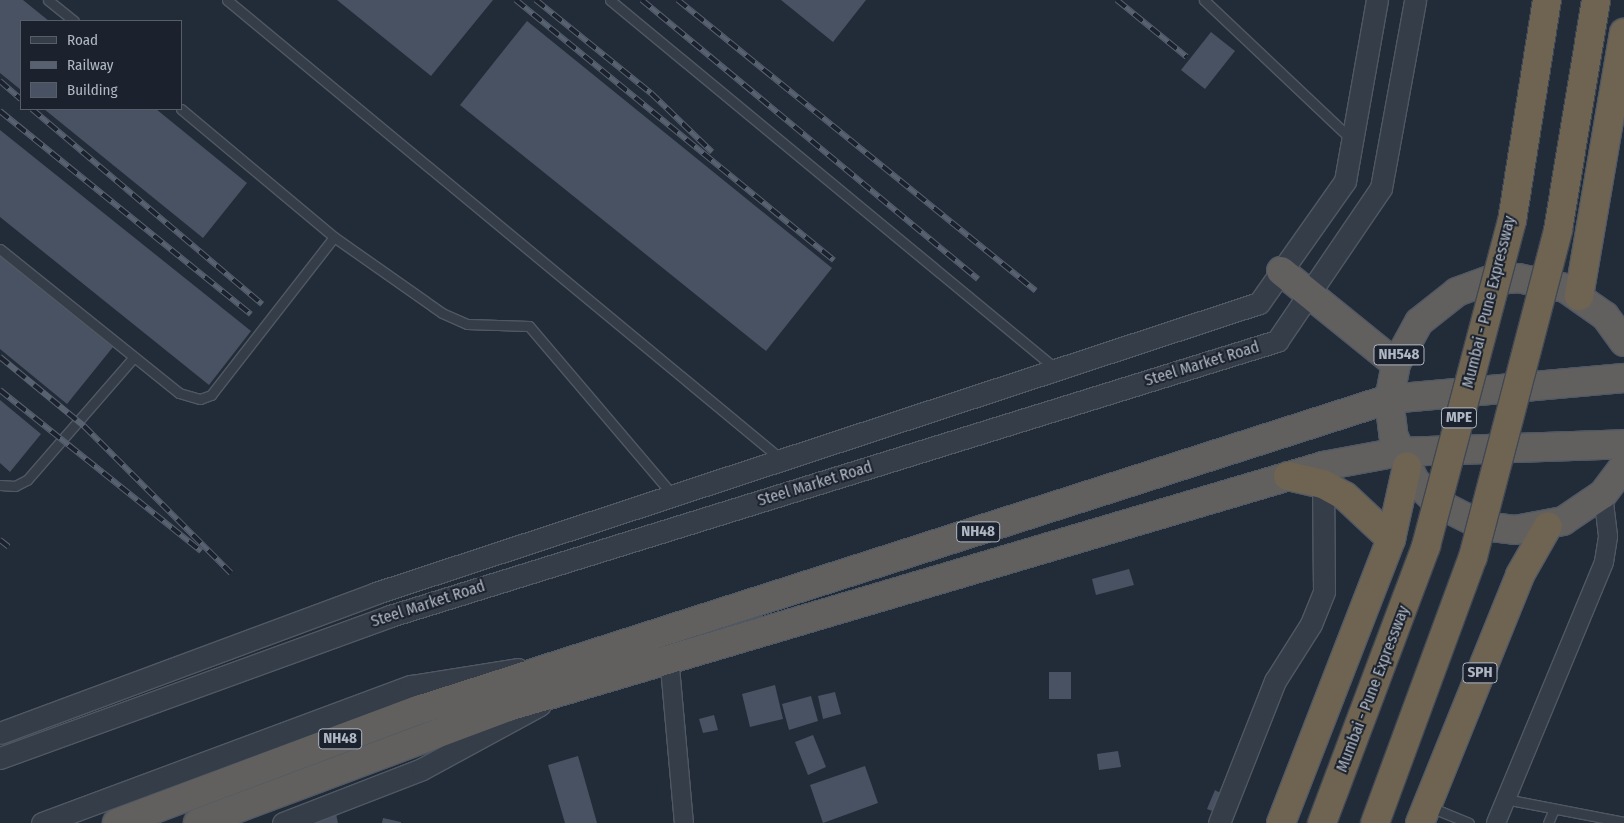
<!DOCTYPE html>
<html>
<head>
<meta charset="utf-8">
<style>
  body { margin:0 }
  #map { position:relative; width:1624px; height:823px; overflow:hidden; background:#222b38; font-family:"Fira Sans Condensed",sans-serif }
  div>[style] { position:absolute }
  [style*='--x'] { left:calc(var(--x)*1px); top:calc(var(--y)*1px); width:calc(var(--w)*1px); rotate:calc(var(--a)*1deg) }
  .building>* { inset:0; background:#485262 }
  .roads { filter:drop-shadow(1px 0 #505863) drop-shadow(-1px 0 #505863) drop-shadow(0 1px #505863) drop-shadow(0 -1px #505863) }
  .service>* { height:9px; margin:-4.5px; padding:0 4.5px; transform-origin:4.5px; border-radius:4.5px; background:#353d49 }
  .minor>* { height:18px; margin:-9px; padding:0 9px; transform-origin:9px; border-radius:9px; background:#353d49 }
  .tertiary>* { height:21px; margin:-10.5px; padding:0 10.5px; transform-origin:10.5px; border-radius:10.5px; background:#353d49 }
  .trunk>* { height:28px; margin:-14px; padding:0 14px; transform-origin:14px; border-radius:14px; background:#61605e }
  .motorway>* { height:28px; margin:-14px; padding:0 14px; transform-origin:14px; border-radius:14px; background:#6f6452 }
  .rail>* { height:5.5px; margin-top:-2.75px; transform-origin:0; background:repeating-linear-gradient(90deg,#1b222d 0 11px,#576170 0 22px); box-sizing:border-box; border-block:1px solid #576170 }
  .bridges { filter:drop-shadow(1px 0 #404853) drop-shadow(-1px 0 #404853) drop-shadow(0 1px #404853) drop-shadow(0 -1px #404853) }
  .motorway-bridge>* { height:28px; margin:-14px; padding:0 14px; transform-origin:14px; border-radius:14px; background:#6f6452 }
  span { translate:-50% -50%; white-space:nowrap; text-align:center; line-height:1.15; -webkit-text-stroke:4px #1b222d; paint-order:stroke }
  .shield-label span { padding:1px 4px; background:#1b222d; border:1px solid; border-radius:4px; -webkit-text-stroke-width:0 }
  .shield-label { font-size:15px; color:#b0b8c5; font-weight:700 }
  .street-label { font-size:16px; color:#b0b8c5 }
  .legend { position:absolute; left:20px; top:20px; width:162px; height:90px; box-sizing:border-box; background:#1b222d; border:1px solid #575e6a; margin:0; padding:6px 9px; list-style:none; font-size:15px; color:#b0b8c5 }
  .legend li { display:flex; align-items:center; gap:10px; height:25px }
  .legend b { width:25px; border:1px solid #575e6a }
</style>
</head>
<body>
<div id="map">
  <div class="building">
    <div style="clip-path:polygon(0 0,23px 0,49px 21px,21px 21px,21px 90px,0 73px)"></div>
    <div style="clip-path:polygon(337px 0,493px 0,431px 76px)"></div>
    <div style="clip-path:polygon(781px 0,866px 0,833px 42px)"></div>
    <div style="clip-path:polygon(527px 21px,832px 268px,766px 351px,460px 105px)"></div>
    <div style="clip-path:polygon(1211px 32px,1235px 51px,1205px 89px,1181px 70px)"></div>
    <div style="clip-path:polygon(44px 109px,156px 109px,247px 183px,203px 238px)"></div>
    <div style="clip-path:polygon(0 130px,251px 331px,209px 385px,0 217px)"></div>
    <div style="clip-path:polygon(0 255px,113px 347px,67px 404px,0 349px)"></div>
    <div style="clip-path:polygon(0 400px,41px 434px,10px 472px,0 463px)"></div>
    <div style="clip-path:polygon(1129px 569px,1134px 585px,1096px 595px,1092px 579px)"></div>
    <div style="clip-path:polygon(1049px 672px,1071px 672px,1071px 699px,1049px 699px)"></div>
    <div style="clip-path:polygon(775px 685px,783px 719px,750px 727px,742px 694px)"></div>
    <div style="clip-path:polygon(835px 692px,841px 714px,823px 719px,818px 696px)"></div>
    <div style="clip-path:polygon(811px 696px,818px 721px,789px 730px,782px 704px)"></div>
    <div style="clip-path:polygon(714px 715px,718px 730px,703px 733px,699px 719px)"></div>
    <div style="clip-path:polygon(813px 735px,826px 767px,808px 775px,795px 742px)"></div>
    <div style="clip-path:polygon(1118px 751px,1121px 767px,1099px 770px,1097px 754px)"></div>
    <div style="clip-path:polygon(578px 756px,597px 823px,565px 823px,548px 765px)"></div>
    <div style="clip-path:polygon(865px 766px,878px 803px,823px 823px,810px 785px)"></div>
    <div style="clip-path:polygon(1215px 790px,1222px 794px,1215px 812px,1207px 809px)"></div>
    <div style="clip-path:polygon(336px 814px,338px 823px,311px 823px,311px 819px)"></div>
    <div style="clip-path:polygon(383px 818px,401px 822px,401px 823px,382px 823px)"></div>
  </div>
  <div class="roads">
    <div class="service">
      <div style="--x:48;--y:0;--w:33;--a:39"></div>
      <div style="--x:227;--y:0;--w:719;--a:39.64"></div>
      <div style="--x:610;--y:0;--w:577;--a:39.59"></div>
      <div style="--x:1204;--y:0;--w:202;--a:43.4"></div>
      <div style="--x:181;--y:109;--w:199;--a:39.9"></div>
      <div style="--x:334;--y:237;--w:132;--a:35.1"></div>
      <div style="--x:442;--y:313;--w:27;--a:24"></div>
      <div style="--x:467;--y:324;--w:62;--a:1.8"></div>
      <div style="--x:529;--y:326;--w:221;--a:49.6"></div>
      <div style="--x:0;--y:249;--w:230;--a:38.8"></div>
      <div style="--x:179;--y:393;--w:22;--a:16"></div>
      <div style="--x:200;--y:399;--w:12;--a:-20"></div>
      <div style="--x:211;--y:395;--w:200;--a:-52.1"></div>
      <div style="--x:0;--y:485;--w:15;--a:4"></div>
      <div style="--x:15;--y:486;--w:13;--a:-27"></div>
      <div style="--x:27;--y:480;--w:163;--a:-49"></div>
      <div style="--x:1505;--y:799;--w:121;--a:10.9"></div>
      <div style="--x:1430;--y:807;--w:42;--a:22.3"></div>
      <div style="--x:1548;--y:823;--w:13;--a:-67"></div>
    </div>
    <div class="minor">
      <div style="--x:669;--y:656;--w:168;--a:84.9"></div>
      <div style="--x:1496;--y:823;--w:282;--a:-67.5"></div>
      <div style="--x:1604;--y:562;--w:26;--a:-81"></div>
      <div style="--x:1608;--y:536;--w:42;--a:-96.8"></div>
    </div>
    <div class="tertiary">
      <div style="--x:0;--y:733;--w:401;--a:-20.4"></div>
      <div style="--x:376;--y:593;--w:929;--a:-18.18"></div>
      <div style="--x:1259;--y:303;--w:149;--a:-54.8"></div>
      <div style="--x:1345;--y:181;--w:184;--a:-80"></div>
      <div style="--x:0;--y:758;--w:415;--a:-20"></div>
      <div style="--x:390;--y:616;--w:929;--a:-17.23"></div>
      <div style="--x:1277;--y:341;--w:185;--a:-55.8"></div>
      <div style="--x:1381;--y:188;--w:191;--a:-79.7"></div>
      <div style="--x:42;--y:823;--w:394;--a:-20.4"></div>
      <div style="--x:411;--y:686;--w:108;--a:-9"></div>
      <div style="--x:283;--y:823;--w:149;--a:-21.2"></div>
      <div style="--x:422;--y:769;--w:134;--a:-28.5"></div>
      <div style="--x:1219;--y:823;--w:153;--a:-68.5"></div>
      <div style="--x:1275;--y:681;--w:67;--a:-57.7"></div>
      <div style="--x:1311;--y:624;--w:35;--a:-68"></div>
      <div style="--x:1324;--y:591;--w:107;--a:-90.5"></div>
    </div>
    <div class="trunk">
      <div style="--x:1281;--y:271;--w:148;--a:39"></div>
      <div style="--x:1624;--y:342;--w:32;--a:-126"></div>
      <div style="--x:1605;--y:316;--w:49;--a:-145"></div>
      <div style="--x:1565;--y:288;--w:48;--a:-168"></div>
      <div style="--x:1518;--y:278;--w:31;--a:174"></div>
      <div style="--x:1487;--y:281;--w:32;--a:160"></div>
      <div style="--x:1457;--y:292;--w:48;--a:141.7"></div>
      <div style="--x:1419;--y:322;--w:48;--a:118.7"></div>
      <div style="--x:1396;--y:364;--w:36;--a:101"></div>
      <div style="--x:1389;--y:399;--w:38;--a:83"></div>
      <div style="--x:1394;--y:437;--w:49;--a:64.5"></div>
      <div style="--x:1415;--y:481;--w:33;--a:44"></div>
      <div style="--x:1439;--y:504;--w:49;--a:26.6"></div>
      <div style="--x:1483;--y:526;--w:32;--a:7"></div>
      <div style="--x:1515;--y:530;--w:49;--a:-10.6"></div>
      <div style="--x:1563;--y:521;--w:48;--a:-34"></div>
      <div style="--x:1603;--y:494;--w:35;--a:-53"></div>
      <div style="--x:117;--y:823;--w:322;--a:-20.6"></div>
      <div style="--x:418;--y:710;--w:1020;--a:-17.76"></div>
      <div style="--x:1389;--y:399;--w:236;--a:-5.1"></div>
      <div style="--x:198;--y:823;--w:331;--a:-20.5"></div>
      <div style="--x:508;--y:707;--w:850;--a:-16.47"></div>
      <div style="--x:1323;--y:466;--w:77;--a:-10.4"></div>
      <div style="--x:1399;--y:452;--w:225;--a:-2"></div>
    </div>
    <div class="motorway">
      <div style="--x:1579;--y:296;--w:267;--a:-80.3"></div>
      <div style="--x:1288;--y:476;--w:36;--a:13"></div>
      <div style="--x:1323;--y:484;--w:25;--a:29"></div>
      <div style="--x:1345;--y:496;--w:63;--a:43.1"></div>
      <div style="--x:1281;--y:823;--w:305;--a:-68.8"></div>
      <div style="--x:1391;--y:539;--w:74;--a:-77.5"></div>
      <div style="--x:1420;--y:823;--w:267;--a:-68"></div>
      <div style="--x:1520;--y:575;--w:56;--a:-60.3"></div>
    </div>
  </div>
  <div class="rail">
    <div style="--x:516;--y:0;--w:411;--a:39.3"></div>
    <div style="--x:536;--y:0;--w:148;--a:39"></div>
    <div style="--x:651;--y:93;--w:85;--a:44"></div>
    <div style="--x:642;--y:0;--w:437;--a:39.7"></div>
    <div style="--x:678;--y:0;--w:461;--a:39.1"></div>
    <div style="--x:1117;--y:0;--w:90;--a:39.2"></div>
    <div style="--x:0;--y:81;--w:28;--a:41"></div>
    <div style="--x:32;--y:109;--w:302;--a:40.3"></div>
    <div style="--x:0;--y:111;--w:323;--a:39"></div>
    <div style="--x:0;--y:357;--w:109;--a:39.4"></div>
    <div style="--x:84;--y:426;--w:208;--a:45"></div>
    <div style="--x:0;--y:390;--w:258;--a:38.7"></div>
    <div style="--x:0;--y:540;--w:11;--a:38"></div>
  </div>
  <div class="bridges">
    <div class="motorway-bridge">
      <div style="--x:1322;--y:823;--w:296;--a:-69.4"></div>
      <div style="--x:1426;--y:546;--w:336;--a:-75.2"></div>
      <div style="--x:1512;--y:221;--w:224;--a:-81"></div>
      <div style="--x:1375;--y:823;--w:283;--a:-69.8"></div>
      <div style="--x:1473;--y:557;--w:338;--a:-75.4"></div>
      <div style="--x:1558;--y:230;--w:233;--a:-80.6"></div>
    </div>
  </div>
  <div class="shield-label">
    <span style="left:1399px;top:355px">NH548</span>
    <span style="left:1459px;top:418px">MPE</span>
    <span style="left:978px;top:532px">NH48</span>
    <span style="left:1480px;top:673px">SPH</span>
    <span style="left:340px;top:739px">NH48</span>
  </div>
  <div class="street-label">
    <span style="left:1489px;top:302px;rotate:-76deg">Mumbai - Pune Expressway</span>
    <span style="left:1202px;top:364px;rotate:-17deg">Steel Market Road</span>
    <span style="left:815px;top:484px;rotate:-17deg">Steel Market Road</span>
    <span style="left:428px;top:604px;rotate:-18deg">Steel Market Road</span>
    <span style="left:1373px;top:689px;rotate:-69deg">Mumbai - Pune Expressway</span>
  </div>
  <ul class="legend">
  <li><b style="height:6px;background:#353d49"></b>Road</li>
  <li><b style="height:6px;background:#576170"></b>Railway</li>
  <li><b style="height:14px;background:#485262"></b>Building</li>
  </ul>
</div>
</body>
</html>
